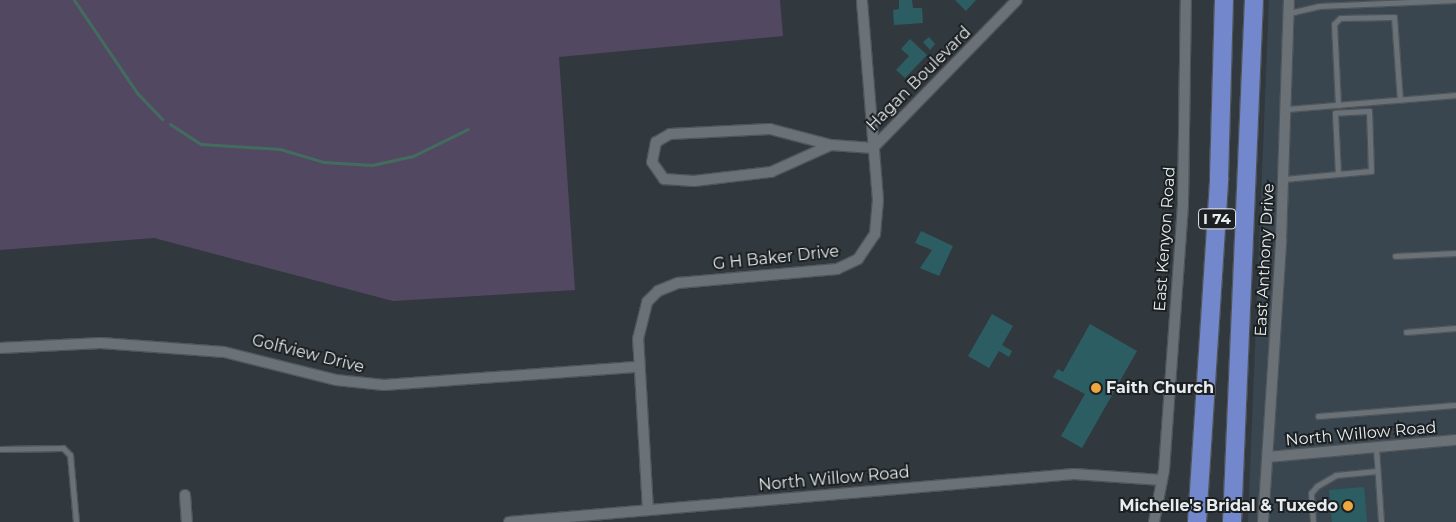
<!DOCTYPE html>
<html>
<head>
<meta charset="utf-8">
<style>
  body { margin:0 }
  #map { position:relative; width:1456px; height:522px; overflow:hidden; background:#32393e; font-family:Montserrat,sans-serif }
  div>[style] { position:absolute }
  [style*='--x'] { left:calc(var(--x)*1px); top:calc(var(--y)*1px); width:calc(var(--w)*1px); rotate:calc(var(--a)*1deg) }
  .built>* { inset:0; background:#39464f }
  .green>* { inset:0; background:#524861 }
  .stream>* { height:3px; margin:-1.5px; padding:0 1.5px; transform-origin:1.5px; border-radius:1.5px; background:#426d5e }
  .building>* { inset:0; background:#2c5d62 }
  .roads { filter:drop-shadow(1px 0 #4f555a) drop-shadow(-1px 0 #4f555a) drop-shadow(0 1px #4f555a) drop-shadow(0 -1px #4f555a) }
  .service>* { height:5px; margin:-2.5px; padding:0 2.5px; transform-origin:2.5px; border-radius:2.5px; background:#6a7278 }
  .minor>* { height:10px; margin:-5px; padding:0 5px; transform-origin:5px; border-radius:5px; background:#6a7278 }
  .motorway>* { height:18px; margin:-9px; padding:0 9px; transform-origin:9px; border-radius:9px; background:#7387cc }
  .dots>* { width:14px; height:14px; translate:-50% -50%; box-sizing:border-box; border:2px solid #1c2022; border-radius:50% }
  span { translate:-50% -50%; white-space:nowrap; text-align:center; line-height:1.15; -webkit-text-stroke:4px #1c2022; paint-order:stroke }
  .shield-label span { padding:1px 4px; background:#1c2022; border:1px solid; border-radius:4px; -webkit-text-stroke-width:0 }
  .shield-label { font-size:15px; color:#e7ecef; font-weight:700 }
  .street-label { font-size:16px; color:#e7ecef }
  .poi-label { font-size:16px; color:#e7ecef; font-weight:700 }
  .left { translate:0 -50%; text-align:left }
  .right { translate:-100% -50%; text-align:right }
</style>
</head>
<body>
<div id="map">
  <div class="built">
    <div style="clip-path:polygon(1269px 0,1456px 0,1456px 522px,1248px 522px)"></div>
  </div>
  <div class="green">
    <div style="clip-path:polygon(0 0,780px 0,783px 36px,559px 57px,575px 290px,393px 301px,154px 238px,0 250px)"></div>
  </div>
  <div class="stream">
    <div style="--x:74;--y:0;--w:114;--a:55.8"></div>
    <div style="--x:138;--y:94;--w:35;--a:46"></div>
    <div style="--x:170;--y:124;--w:37;--a:33"></div>
    <div style="--x:201;--y:144;--w:79;--a:3.6"></div>
    <div style="--x:280;--y:149;--w:46;--a:16.5"></div>
    <div style="--x:324;--y:162;--w:48;--a:3.6"></div>
    <div style="--x:372;--y:165;--w:42;--a:-12.4"></div>
    <div style="--x:413;--y:156;--w:61;--a:-26.1"></div>
  </div>
  <div class="building">
    <div style="clip-path:polygon(899px 0,912px 0,913px 8px,922px 8px,923px 23px,894px 25px,893px 10px,899px 9px)"></div>
    <div style="clip-path:polygon(955px 0,976px 0,966px 11px)"></div>
    <div style="clip-path:polygon(929px 37px,935px 44px,930px 50px,923px 42px)"></div>
    <div style="clip-path:polygon(910px 39px,927px 55px,905px 78px,896px 70px,909px 56px,901px 49px)"></div>
    <div style="clip-path:polygon(921px 231px,953px 246px,939px 276px,920px 268px,932px 250px,915px 243px)"></div>
    <div style="clip-path:polygon(992px 314px,1013px 326px,1002px 345px,1012px 351px,1009px 357px,999px 351px,989px 368px,968px 356px)"></div>
    <div style="clip-path:polygon(1090px 324px,1137px 351px,1082px 448px,1061px 436px,1085px 394px,1053px 377px,1058px 369px,1063px 372px)"></div>
    <div style="clip-path:polygon(1364px 487px,1367px 522px,1332px 522px,1329px 490px)"></div>
  </div>
  <div class="roads">
    <div class="service">
      <div style="--x:1289;--y:13;--w:31;--a:-13"></div>
      <div style="--x:1319;--y:6;--w:137;--a:-2.5"></div>
      <div style="--x:1338;--y:105;--w:81;--a:-92.8"></div>
      <div style="--x:1334;--y:24;--w:8;--a:-45"></div>
      <div style="--x:1340;--y:18;--w:54;--a:-1.1"></div>
      <div style="--x:1394;--y:17;--w:83;--a:85.9"></div>
      <div style="--x:1287;--y:109;--w:170;--a:-4.7"></div>
      <div style="--x:1284;--y:179;--w:87;--a:-5.3"></div>
      <div style="--x:1371;--y:171;--w:60;--a:-91.9"></div>
      <div style="--x:1369;--y:111;--w:34;--a:177"></div>
      <div style="--x:1335;--y:113;--w:61;--a:87.2"></div>
      <div style="--x:1395;--y:256;--w:61;--a:-2.8"></div>
      <div style="--x:1406;--y:332;--w:50;--a:-4.6"></div>
      <div style="--x:1318;--y:416;--w:138;--a:-4.6"></div>
      <div style="--x:1376;--y:448;--w:74;--a:86.1"></div>
      <div style="--x:0;--y:449;--w:63;--a:-0.9"></div>
      <div style="--x:63;--y:448;--w:10;--a:45"></div>
      <div style="--x:70;--y:455;--w:67;--a:84.9"></div>
      <div style="--x:1313;--y:522;--w:29;--a:-94"></div>
      <div style="--x:1311;--y:493;--w:9;--a:-49"></div>
      <div style="--x:1317;--y:486;--w:22;--a:-30"></div>
      <div style="--x:1336;--y:475;--w:41;--a:-5.6"></div>
    </div>
    <div class="minor">
      <div style="--x:831;--y:145;--w:63;--a:-165.3"></div>
      <div style="--x:770;--y:129;--w:100;--a:177.1"></div>
      <div style="--x:670;--y:134;--w:16;--a:150"></div>
      <div style="--x:656;--y:142;--w:20;--a:101"></div>
      <div style="--x:652;--y:162;--w:21;--a:55"></div>
      <div style="--x:664;--y:179;--w:30;--a:4"></div>
      <div style="--x:694;--y:181;--w:78;--a:-6.7"></div>
      <div style="--x:771;--y:172;--w:66;--a:-24.2"></div>
      <div style="--x:831;--y:145;--w:42;--a:4.1"></div>
      <div style="--x:873;--y:148;--w:206;--a:-45.8"></div>
      <div style="--x:0;--y:348;--w:101;--a:-2.8"></div>
      <div style="--x:101;--y:343;--w:123;--a:4.2"></div>
      <div style="--x:224;--y:352;--w:115;--a:14"></div>
      <div style="--x:336;--y:380;--w:48;--a:5.9"></div>
      <div style="--x:384;--y:385;--w:255;--a:-4.1"></div>
      <div style="--x:1268;--y:457;--w:189;--a:-5.2"></div>
      <div style="--x:185;--y:495;--w:27;--a:86"></div>
      <div style="--x:648;--y:510;--w:171;--a:-93.3"></div>
      <div style="--x:638;--y:339;--w:38;--a:-76"></div>
      <div style="--x:647;--y:302;--w:16;--a:-45"></div>
      <div style="--x:658;--y:291;--w:22;--a:-22"></div>
      <div style="--x:678;--y:283;--w:160;--a:-5"></div>
      <div style="--x:837;--y:269;--w:23;--a:-25"></div>
      <div style="--x:858;--y:259;--w:30;--a:-56"></div>
      <div style="--x:875;--y:234;--w:34;--a:-85"></div>
      <div style="--x:878;--y:200;--w:201;--a:-94.6"></div>
      <div style="--x:509;--y:522;--w:567;--a:-4.86"></div>
      <div style="--x:1074;--y:474;--w:88;--a:3.9"></div>
      <div style="--x:1154;--y:522;--w:53;--a:-79.1"></div>
      <div style="--x:1164;--y:470;--w:267;--a:-85.9"></div>
      <div style="--x:1183;--y:204;--w:204;--a:-89.2"></div>
      <div style="--x:1263;--y:522;--w:283;--a:-86.3"></div>
      <div style="--x:1281;--y:240;--w:240;--a:-88.1"></div>
    </div>
    <div class="motorway">
      <div style="--x:1197;--y:522;--w:345;--a:-86.3"></div>
      <div style="--x:1219;--y:178;--w:178;--a:-88.4"></div>
      <div style="--x:1232;--y:522;--w:522;--a:-87.59"></div>
    </div>
  </div>
  <div class="dots">
    <div style="left:1096px;top:388px;background:#f0a63f"></div>
    <div style="left:1348px;top:506px;background:#f0a63f"></div>
  </div>
  <div class="shield-label">
    <span style="left:1217px;top:219px">I 74</span>
  </div>
  <div class="street-label">
    <span style="left:919px;top:79px;rotate:-45deg">Hagan Boulevard</span>
    <span style="left:1165px;top:239px;rotate:-86deg">East Kenyon Road</span>
    <span style="left:776px;top:258px;rotate:-6deg">G H Baker Drive</span>
    <span style="left:1265px;top:260px;rotate:-87deg">East Anthony Drive</span>
    <span style="left:308px;top:354px;rotate:14deg">Golfview Drive</span>
    <span style="left:1361px;top:434px;rotate:-5deg">North Willow Road</span>
    <span style="left:834px;top:479px;rotate:-5deg">North Willow Road</span>
  </div>
  <div class="poi-label">
    <span class="left" style="left:1106px;top:388px">Faith Church</span>
    <span class="right" style="left:1338px;top:506px">Michelle's Bridal &amp; Tuxedo</span>
  </div>
</div>
</body>
</html>
